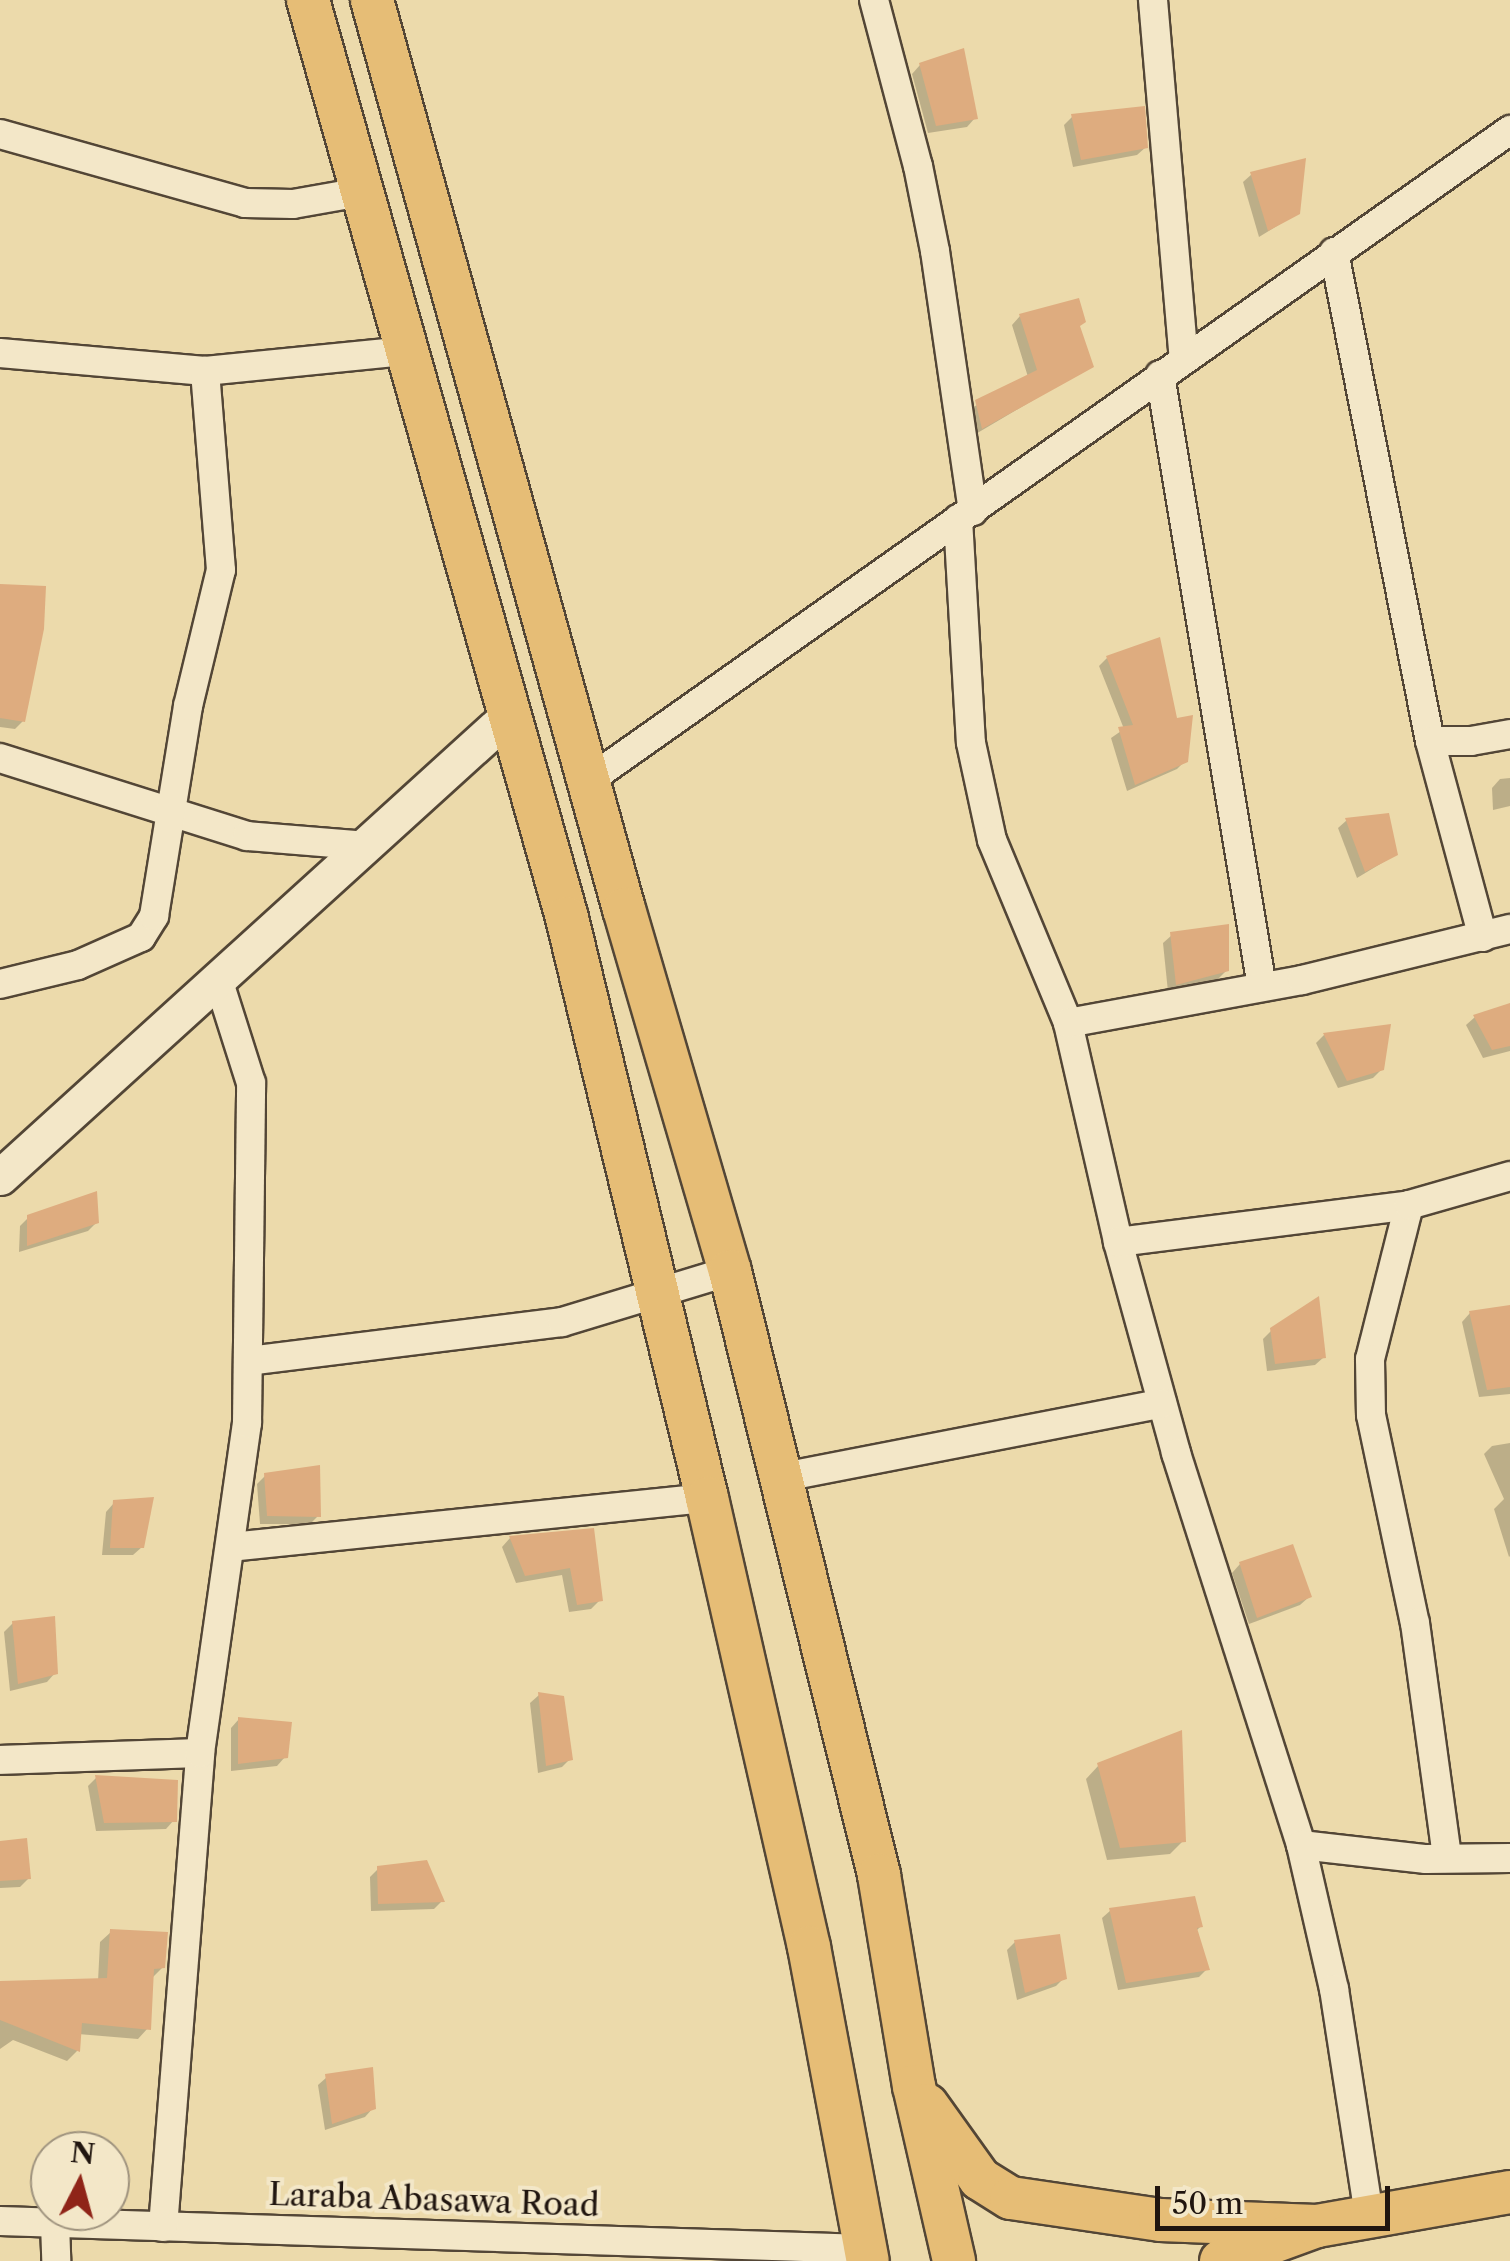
<!DOCTYPE html>
<html>
<head>
<meta charset="utf-8">
<style>
  body { margin:0 }
  #map { position:relative; width:1510px; height:2261px; overflow:hidden; background:#ecdaab; font-family:"Libre Caslon Text",serif }
  div>[style] { position:absolute }
  [style*='--x'] { left:calc(var(--x)*1px); top:calc(var(--y)*1px); width:calc(var(--w)*1px); rotate:calc(var(--a)*1deg) }
  .shadow>* { inset:0; background:#0003 }
  .building>* { inset:0; background:#deac7f }
  .roads { filter:drop-shadow(2px 0 #534636) drop-shadow(-2px 0 #534636) drop-shadow(0 2px #534636) drop-shadow(0 -2px #534636) }
  .minor>* { height:28px; margin:-14px; padding:0 14px; transform-origin:14px; border-radius:14px; background:#f3e7c8 }
  .tertiary>* { height:35px; margin:-17.5px; padding:0 17.5px; transform-origin:17.5px; border-radius:17.5px; background:#f3e7c8 }
  .primary>* { height:42px; margin:-21px; padding:0 21px; transform-origin:21px; border-radius:21px; background:#e6bd76 }
  span { translate:-50% -50%; white-space:nowrap; text-align:center; line-height:1.15; -webkit-text-stroke:8px #f3e7c8; paint-order:stroke }
  .street-label { font-size:32px; color:#20150f }
  .north { position:absolute; left:30px; top:2131px; width:100px; height:100px; box-sizing:border-box; background:#f3e7c8; border:2px solid #9f937e; border-radius:50%; rotate:6deg; font-size:28px; font-weight:700; line-height:40px; text-align:center; color:#20150f }
  .north::after { content:''; display:block; margin:auto; width:35px; height:45px; background:#8f2418; clip-path:polygon(50% 0,100% 100%,50% 72%,0 100%) }
  .scale { position:absolute; left:1155px; top:2186px; width:235px; height:45px; box-sizing:border-box; border:5px solid #20150f; border-top:0; padding-left:12px; font-size:30px; line-height:35px; white-space:nowrap; color:#20150f; -webkit-text-stroke:8px #f3e7c8; paint-order:stroke }
</style>
</head>
<body>
<div id="map">
  <div class="shadow">
    <div style="clip-path:polygon(920px 65px,975px 118px,967px 127px,928px 133px,912px 74px)"></div>
    <div style="clip-path:polygon(1072px 117px,1146px 147px,1137px 155px,1073px 167px,1064px 125px)"></div>
    <div style="clip-path:polygon(1252px 174px,1298px 213px,1259px 237px,1243px 182px)"></div>
    <div style="clip-path:polygon(1020px 316px,1078px 327px,1091px 366px,974px 435px,968px 410px,1028px 377px,1012px 325px)"></div>
    <div style="clip-path:polygon(0 586px,23px 721px,15px 729px,0 727px)"></div>
    <div style="clip-path:polygon(1107px 658px,1186px 760px,1177px 769px,1127px 791px,1111px 738px,1124px 729px,1099px 666px)"></div>
    <div style="clip-path:polygon(1510px 778px,1510px 806px,1493px 810px,1492px 788px,1500px 779px)"></div>
    <div style="clip-path:polygon(1347px 820px,1395px 855px,1357px 878px,1338px 828px)"></div>
    <div style="clip-path:polygon(1172px 935px,1227px 970px,1218px 979px,1168px 992px,1163px 943px)"></div>
    <div style="clip-path:polygon(1510px 1006px,1510px 1051px,1483px 1058px,1466px 1025px,1475px 1017px)"></div>
    <div style="clip-path:polygon(1388px 1027px,1382px 1069px,1373px 1078px,1338px 1088px,1316px 1043px,1324px 1035px)"></div>
    <div style="clip-path:polygon(29px 1217px,97px 1222px,88px 1231px,19px 1252px,20px 1226px)"></div>
    <div style="clip-path:polygon(1510px 1307px,1510px 1394px,1479px 1397px,1462px 1322px,1470px 1313px)"></div>
    <div style="clip-path:polygon(1272px 1330px,1324px 1357px,1315px 1365px,1267px 1371px,1263px 1339px)"></div>
    <div style="clip-path:polygon(1510px 1443px,1510px 1556px,1509px 1557px,1494px 1509px,1504px 1499px,1484px 1454px,1492px 1446px)"></div>
    <div style="clip-path:polygon(265px 1476px,318px 1516px,310px 1524px,260px 1524px,257px 1484px)"></div>
    <div style="clip-path:polygon(114px 1503px,142px 1547px,133px 1555px,102px 1555px,106px 1512px)"></div>
    <div style="clip-path:polygon(592px 1531px,600px 1600px,591px 1609px,569px 1612px,562px 1575px,516px 1583px,502px 1547px,510px 1538px)"></div>
    <div style="clip-path:polygon(1240px 1564px,1309px 1597px,1300px 1605px,1249px 1624px,1232px 1573px)"></div>
    <div style="clip-path:polygon(13px 1623px,55px 1673px,47px 1682px,10px 1691px,4px 1632px)"></div>
    <div style="clip-path:polygon(539px 1695px,570px 1759px,562px 1767px,538px 1773px,530px 1703px)"></div>
    <div style="clip-path:polygon(239px 1719px,285px 1757px,277px 1766px,231px 1771px,231px 1728px)"></div>
    <div style="clip-path:polygon(1099px 1765px,1183px 1841px,1170px 1854px,1107px 1860px,1086px 1779px)"></div>
    <div style="clip-path:polygon(96px 1778px,174px 1820px,166px 1829px,96px 1831px,88px 1786px)"></div>
    <div style="clip-path:polygon(0 1844px,29px 1878px,20px 1887px,0 1888px)"></div>
    <div style="clip-path:polygon(379px 1868px,442px 1901px,434px 1909px,371px 1911px,370px 1877px)"></div>
    <div style="clip-path:polygon(1111px 1910px,1200px 1927px,1195px 1932px,1207px 1969px,1199px 1977px,1118px 1990px,1102px 1918px)"></div>
    <div style="clip-path:polygon(111px 1932px,163px 1967px,151px 1979px,148px 2028px,138px 2039px,78px 2034px,77px 2051px,67px 2061px,13px 2040px,0 2049px,0 1983px,98px 1981px,100px 1942px)"></div>
    <div style="clip-path:polygon(1015px 1942px,1064px 1978px,1056px 1986px,1017px 2000px,1007px 1950px)"></div>
    <div style="clip-path:polygon(327px 2077px,373px 2108px,365px 2117px,325px 2130px,318px 2085px)"></div>
  </div>
  <div class="building">
    <div style="clip-path:polygon(964px 48px,978px 119px,936px 126px,919px 63px)"></div>
    <div style="clip-path:polygon(1145px 106px,1148px 148px,1081px 160px,1071px 114px)"></div>
    <div style="clip-path:polygon(1306px 158px,1300px 214px,1268px 231px,1250px 172px)"></div>
    <div style="clip-path:polygon(1079px 298px,1086px 322px,1080px 326px,1094px 367px,982px 429px,975px 400px,1037px 370px,1019px 314px)"></div>
    <div style="clip-path:polygon(0 584px,46px 586px,44px 629px,25px 722px,0 718px)"></div>
    <div style="clip-path:polygon(1160px 637px,1177px 718px,1193px 715px,1188px 762px,1135px 785px,1118px 727px,1133px 725px,1106px 656px)"></div>
    <div style="clip-path:polygon(1389px 813px,1398px 855px,1365px 872px,1345px 818px)"></div>
    <div style="clip-path:polygon(1229px 924px,1229px 971px,1176px 985px,1170px 932px)"></div>
    <div style="clip-path:polygon(1510px 1003px,1510px 1046px,1492px 1050px,1473px 1015px)"></div>
    <div style="clip-path:polygon(1391px 1024px,1384px 1070px,1347px 1081px,1323px 1033px)"></div>
    <div style="clip-path:polygon(97px 1191px,99px 1223px,27px 1246px,27px 1215px)"></div>
    <div style="clip-path:polygon(1319px 1296px,1326px 1358px,1275px 1364px,1270px 1328px)"></div>
    <div style="clip-path:polygon(1510px 1305px,1510px 1387px,1487px 1390px,1469px 1311px)"></div>
    <div style="clip-path:polygon(320px 1465px,321px 1517px,267px 1516px,264px 1473px)"></div>
    <div style="clip-path:polygon(154px 1497px,144px 1548px,110px 1548px,113px 1500px)"></div>
    <div style="clip-path:polygon(594px 1528px,603px 1601px,577px 1605px,570px 1568px,525px 1576px,509px 1536px)"></div>
    <div style="clip-path:polygon(1293px 1544px,1312px 1597px,1257px 1618px,1239px 1562px)"></div>
    <div style="clip-path:polygon(55px 1616px,58px 1674px,18px 1684px,12px 1621px)"></div>
    <div style="clip-path:polygon(538px 1692px,564px 1696px,573px 1760px,546px 1766px)"></div>
    <div style="clip-path:polygon(238px 1717px,292px 1722px,288px 1758px,238px 1764px)"></div>
    <div style="clip-path:polygon(1182px 1730px,1186px 1842px,1120px 1848px,1097px 1763px)"></div>
    <div style="clip-path:polygon(95px 1775px,178px 1780px,177px 1822px,104px 1823px)"></div>
    <div style="clip-path:polygon(27px 1838px,31px 1879px,0 1881px,0 1841px)"></div>
    <div style="clip-path:polygon(427px 1860px,445px 1902px,378px 1904px,377px 1866px)"></div>
    <div style="clip-path:polygon(1195px 1896px,1203px 1927px,1197px 1928px,1210px 1970px,1126px 1983px,1109px 1908px)"></div>
    <div style="clip-path:polygon(110px 1929px,168px 1932px,165px 1968px,154px 1969px,151px 2030px,82px 2023px,80px 2052px,0 2020px,0 1981px,107px 1978px)"></div>
    <div style="clip-path:polygon(1060px 1934px,1067px 1979px,1025px 1993px,1014px 1940px)"></div>
    <div style="clip-path:polygon(373px 2067px,376px 2109px,332px 2124px,325px 2074px)"></div>
  </div>
  <div class="roads">
    <div class="minor">
      <div style="--x:874;--y:0;--w:172;--a:75.2"></div>
      <div style="--x:918;--y:166;--w:87;--a:78.7"></div>
      <div style="--x:935;--y:251;--w:263;--a:81.7"></div>
      <div style="--x:1153;--y:0;--w:359;--a:85.1"></div>
      <div style="--x:0;--y:134;--w:255;--a:15.7"></div>
      <div style="--x:245;--y:203;--w:48;--a:1.2"></div>
      <div style="--x:293;--y:204;--w:69;--a:-10"></div>
      <div style="--x:1334;--y:252;--w:498;--a:78.9"></div>
      <div style="--x:1430;--y:741;--w:203;--a:74.9"></div>
      <div style="--x:0;--y:353;--w:206;--a:5"></div>
      <div style="--x:205;--y:371;--w:200;--a:-5.7"></div>
      <div style="--x:1160;--y:375;--w:620;--a:80.54"></div>
      <div style="--x:958;--y:519;--w:224;--a:86.7"></div>
      <div style="--x:971;--y:743;--w:99;--a:77.8"></div>
      <div style="--x:992;--y:840;--w:198;--a:67.4"></div>
      <div style="--x:1068;--y:1023;--w:225;--a:77.1"></div>
      <div style="--x:1118;--y:1242;--w:219;--a:74.6"></div>
      <div style="--x:1176;--y:1453;--w:411;--a:72.3"></div>
      <div style="--x:1301;--y:1845;--w:148;--a:77.1"></div>
      <div style="--x:1334;--y:1989;--w:230;--a:81.2"></div>
      <div style="--x:1430;--y:741;--w:41;--a:0"></div>
      <div style="--x:1471;--y:741;--w:40;--a:-10"></div>
      <div style="--x:0;--y:758;--w:259;--a:17.5"></div>
      <div style="--x:247;--y:836;--w:122;--a:4.7"></div>
      <div style="--x:588;--y:781;--w:1129;--a:-35.22"></div>
      <div style="--x:0;--y:984;--w:80;--a:-13.7"></div>
      <div style="--x:78;--y:965;--w:69;--a:-24"></div>
      <div style="--x:141;--y:937;--w:25;--a:-58"></div>
      <div style="--x:154;--y:916;--w:213;--a:-80.8"></div>
      <div style="--x:188;--y:706;--w:140;--a:-76.4"></div>
      <div style="--x:221;--y:570;--w:200;--a:-94.6"></div>
      <div style="--x:1068;--y:1023;--w:238;--a:-10.4"></div>
      <div style="--x:1302;--y:980;--w:214;--a:-13.8"></div>
      <div style="--x:1409;--y:1205;--w:159;--a:104.2"></div>
      <div style="--x:1370;--y:1359;--w:56;--a:89"></div>
      <div style="--x:1371;--y:1415;--w:213;--a:78.1"></div>
      <div style="--x:1415;--y:1623;--w:237;--a:82.2"></div>
      <div style="--x:1118;--y:1242;--w:293;--a:-7.2"></div>
      <div style="--x:1409;--y:1205;--w:105;--a:-16"></div>
      <div style="--x:249;--y:1361;--w:315;--a:-7.1"></div>
      <div style="--x:562;--y:1322;--w:176;--a:-16.9"></div>
      <div style="--x:783;--y:1477;--w:386;--a:-11"></div>
      <div style="--x:231;--y:1547;--w:479;--a:-5.9"></div>
      <div style="--x:0;--y:1760;--w:200;--a:-2"></div>
      <div style="--x:1301;--y:1845;--w:126;--a:6.4"></div>
      <div style="--x:1426;--y:1859;--w:84;--a:-0.7"></div>
      <div style="--x:0;--y:2221;--w:866;--a:1.85"></div>
      <div style="--x:55;--y:2223;--w:38;--a:88"></div>
      <div style="--x:163;--y:2227;--w:475;--a:-85.5"></div>
      <div style="--x:200;--y:1753;--w:333;--a:-81.9"></div>
      <div style="--x:247;--y:1423;--w:340;--a:-89.3"></div>
      <div style="--x:251;--y:1083;--w:106;--a:-107.6"></div>
    </div>
    <div class="tertiary">
      <div style="--x:0;--y:1177;--w:687;--a:-42.23"></div>
    </div>
    <div class="primary">
      <div style="--x:308;--y:0;--w:954;--a:74.24"></div>
      <div style="--x:567;--y:918;--w:597;--a:76.43"></div>
      <div style="--x:707;--y:1498;--w:460;--a:77.2"></div>
      <div style="--x:809;--y:1947;--w:319;--a:79.4"></div>
      <div style="--x:372;--y:0;--w:943;--a:74.51"></div>
      <div style="--x:624;--y:909;--w:377;--a:73.7"></div>
      <div style="--x:730;--y:1271;--w:622;--a:76.14"></div>
      <div style="--x:879;--y:1875;--w:214;--a:80.6"></div>
      <div style="--x:914;--y:2086;--w:180;--a:77.1"></div>
      <div style="--x:927;--y:2105;--w:91;--a:54.4"></div>
      <div style="--x:980;--y:2179;--w:36;--a:32"></div>
      <div style="--x:1011;--y:2198;--w:151;--a:8.4"></div>
      <div style="--x:1160;--y:2220;--w:157;--a:2.2"></div>
      <div style="--x:1221;--y:2261;--w:102;--a:-20"></div>
      <div style="--x:1317;--y:2226;--w:196;--a:-10"></div>
    </div>
  </div>
  <div class="street-label">
    <span style="left:434px;top:2200px;rotate:2deg">Laraba Abasawa Road</span>
  </div>
  <div class="north">N</div>
  <div class="scale">50 m</div>
</div>
</body>
</html>
